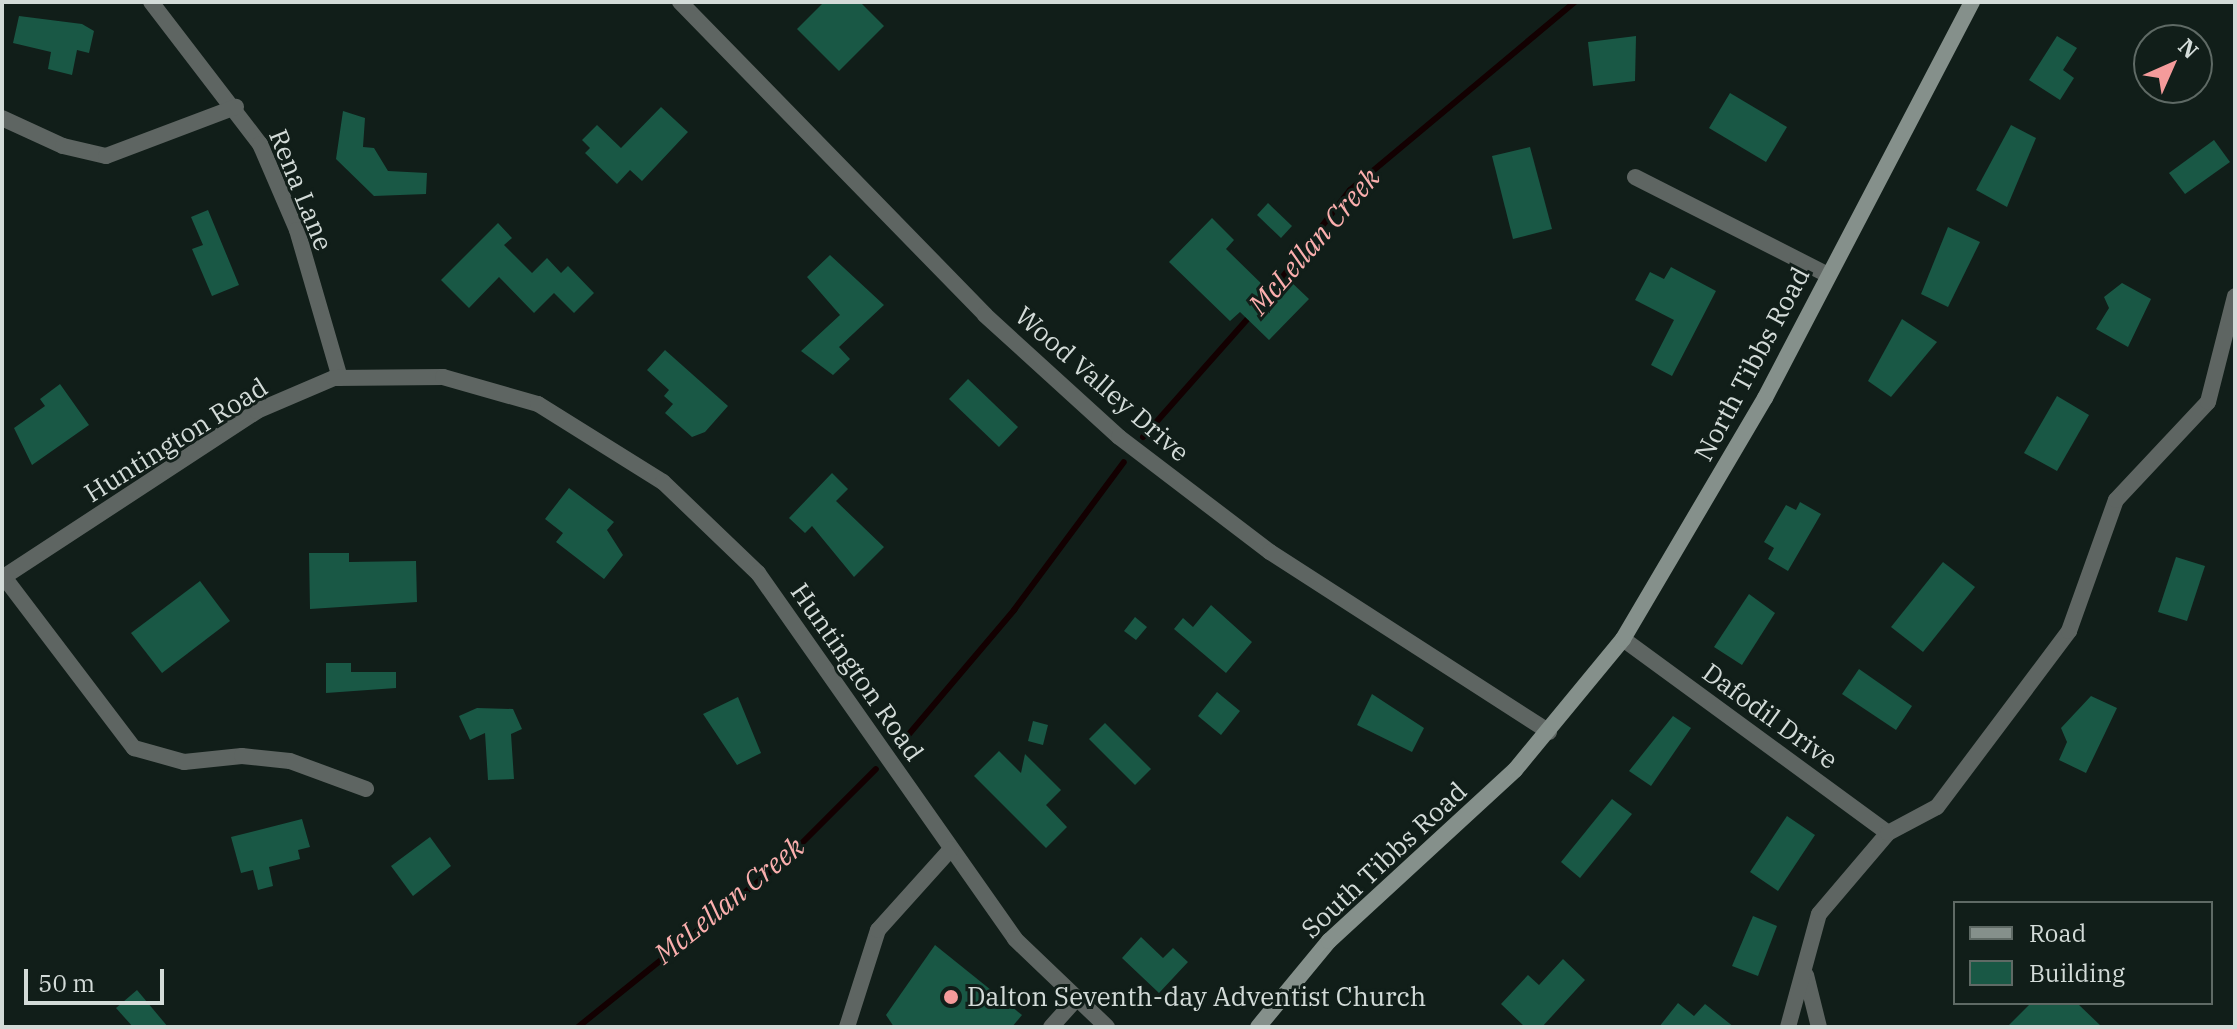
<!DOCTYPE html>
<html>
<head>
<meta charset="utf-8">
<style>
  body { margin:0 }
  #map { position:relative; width:2237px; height:1029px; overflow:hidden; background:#111e19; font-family:"IBM Plex Serif",serif }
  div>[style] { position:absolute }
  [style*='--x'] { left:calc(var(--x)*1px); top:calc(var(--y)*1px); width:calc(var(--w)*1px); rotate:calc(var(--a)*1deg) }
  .stream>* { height:6px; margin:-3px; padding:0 3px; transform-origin:3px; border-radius:3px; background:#130001 }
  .building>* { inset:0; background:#195845 }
  .street>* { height:16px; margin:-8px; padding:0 8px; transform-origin:8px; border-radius:8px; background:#5e6562 }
  .secondary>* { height:16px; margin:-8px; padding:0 8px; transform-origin:8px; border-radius:8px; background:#85908b }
  .dots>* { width:22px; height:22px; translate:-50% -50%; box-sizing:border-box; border:4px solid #111e19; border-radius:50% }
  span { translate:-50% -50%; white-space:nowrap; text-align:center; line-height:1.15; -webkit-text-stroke:6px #111e19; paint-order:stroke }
  .street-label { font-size:26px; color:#d3dbd8 }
  .poi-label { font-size:26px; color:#d3dbd8 }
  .left { translate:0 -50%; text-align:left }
  .water-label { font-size:28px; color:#fbafae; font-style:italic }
  .frame { position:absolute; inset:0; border:4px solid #d3dbd8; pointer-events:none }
  .legend { position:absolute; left:1953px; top:901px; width:260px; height:104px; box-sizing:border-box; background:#111e19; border:2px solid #5f6a65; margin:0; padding:10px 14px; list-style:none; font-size:24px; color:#d3dbd8 }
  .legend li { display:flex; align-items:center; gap:16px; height:40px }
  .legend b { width:40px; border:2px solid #5f6a65 }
  .north { position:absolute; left:2133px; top:24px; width:80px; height:80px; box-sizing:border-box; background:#111e19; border:2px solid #5f6a65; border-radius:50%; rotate:45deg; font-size:22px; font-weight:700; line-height:32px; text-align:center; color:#d3dbd8 }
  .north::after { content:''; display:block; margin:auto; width:28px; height:36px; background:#f59b9b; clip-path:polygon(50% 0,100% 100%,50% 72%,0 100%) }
  .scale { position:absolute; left:24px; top:969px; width:140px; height:36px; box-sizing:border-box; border:4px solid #d3dbd8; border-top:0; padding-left:10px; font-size:24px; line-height:28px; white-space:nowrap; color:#d3dbd8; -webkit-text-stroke:6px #111e19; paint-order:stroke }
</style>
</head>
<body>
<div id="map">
  <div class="stream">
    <div style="--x:1267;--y:297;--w:135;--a:-52.2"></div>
    <div style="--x:1350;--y:190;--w:293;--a:-39.9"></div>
    <div style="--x:1143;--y:437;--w:164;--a:-48.5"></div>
    <div style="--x:898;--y:747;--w:180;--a:-49.7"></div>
    <div style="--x:1014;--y:610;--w:184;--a:-53.4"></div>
    <div style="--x:578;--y:1027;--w:267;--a:-38.9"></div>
    <div style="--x:786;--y:859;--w:127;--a:-45"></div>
  </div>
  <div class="building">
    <div style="clip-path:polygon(824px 2px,860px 2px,884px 26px,839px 71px,797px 29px)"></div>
    <div style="clip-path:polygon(19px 16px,82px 24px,94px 31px,89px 53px,77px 50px,72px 75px,48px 69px,51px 52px,13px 43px)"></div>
    <div style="clip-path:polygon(1636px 36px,1635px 81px,1593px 86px,1588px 42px)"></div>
    <div style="clip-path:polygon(2057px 36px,2077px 48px,2063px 70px,2074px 78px,2060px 100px,2029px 80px)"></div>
    <div style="clip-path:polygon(1730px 93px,1787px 127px,1766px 162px,1709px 128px)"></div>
    <div style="clip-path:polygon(661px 107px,688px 132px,642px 181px,630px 170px,617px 184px,585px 153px,590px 148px,582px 140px,597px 125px,621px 148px)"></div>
    <div style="clip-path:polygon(343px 111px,365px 118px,363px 147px,374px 148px,388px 171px,427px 173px,426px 194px,374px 196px,336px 159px)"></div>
    <div style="clip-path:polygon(2011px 125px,2036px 138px,2007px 207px,1976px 190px)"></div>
    <div style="clip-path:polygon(2214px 140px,2230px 162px,2185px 194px,2169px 173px)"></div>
    <div style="clip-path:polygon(1530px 147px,1552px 229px,1513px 239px,1492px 156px)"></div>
    <div style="clip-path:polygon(1268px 203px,1292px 226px,1281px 238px,1257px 215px)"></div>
    <div style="clip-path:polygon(208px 210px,239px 285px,212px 296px,192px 249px,203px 245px,191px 217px)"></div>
    <div style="clip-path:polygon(1212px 218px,1234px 240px,1226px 249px,1274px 296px,1289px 280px,1309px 299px,1269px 340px,1240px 312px,1230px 321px,1169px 262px)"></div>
    <div style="clip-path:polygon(498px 223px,512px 238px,504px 245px,532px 273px,547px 258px,561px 273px,568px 266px,594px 293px,574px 313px,554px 293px,534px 313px,499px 277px,469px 308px,441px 280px)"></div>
    <div style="clip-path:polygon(1948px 227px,1980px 242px,1948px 307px,1921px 294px)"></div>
    <div style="clip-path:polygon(830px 255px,884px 305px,839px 347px,850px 359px,833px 375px,801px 351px,840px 315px,807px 277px)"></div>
    <div style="clip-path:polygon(1671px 267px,1716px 291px,1672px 376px,1651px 365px,1674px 320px,1635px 300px,1650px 272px,1664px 279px)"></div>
    <div style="clip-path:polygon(2122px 283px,2151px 299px,2128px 347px,2096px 329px,2109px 308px,2104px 297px)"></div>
    <div style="clip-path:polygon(1902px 319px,1937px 342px,1891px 397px,1868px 381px)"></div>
    <div style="clip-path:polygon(665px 350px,728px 406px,705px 432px,692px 437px,665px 413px,673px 404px,664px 396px,669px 390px,647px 370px)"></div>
    <div style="clip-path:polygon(968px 379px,1018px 427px,999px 447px,949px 399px)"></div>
    <div style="clip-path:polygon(60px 384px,89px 425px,32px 465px,14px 428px,45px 406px,40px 399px)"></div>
    <div style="clip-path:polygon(2057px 396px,2089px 415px,2057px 471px,2024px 453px)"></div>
    <div style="clip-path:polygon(832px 473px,848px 489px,836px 501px,884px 547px,854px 577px,812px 526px,805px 533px,789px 518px)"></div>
    <div style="clip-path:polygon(569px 488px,614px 522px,607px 530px,623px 555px,604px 579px,556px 542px,563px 533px,545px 519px)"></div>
    <div style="clip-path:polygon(1800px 502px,1821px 514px,1788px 571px,1768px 559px,1774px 548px,1764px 542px,1786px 505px,1796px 510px)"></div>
    <div style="clip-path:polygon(309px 553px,349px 553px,349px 562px,416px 561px,417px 602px,310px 609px)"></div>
    <div style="clip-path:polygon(2176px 557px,2205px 566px,2187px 621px,2158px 612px)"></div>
    <div style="clip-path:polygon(1943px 562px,1975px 587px,1923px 652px,1891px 627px)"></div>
    <div style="clip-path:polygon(200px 581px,230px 621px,162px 673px,131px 633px)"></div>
    <div style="clip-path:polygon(1749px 594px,1775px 613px,1742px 665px,1714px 647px)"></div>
    <div style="clip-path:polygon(1211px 605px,1252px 642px,1226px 673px,1174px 629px,1183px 618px,1193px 627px)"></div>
    <div style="clip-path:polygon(1135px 617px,1147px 627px,1136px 640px,1124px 631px)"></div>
    <div style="clip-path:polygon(326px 663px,351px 663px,351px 672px,396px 672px,396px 688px,326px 693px)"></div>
    <div style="clip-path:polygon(1859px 669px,1912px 706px,1896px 730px,1842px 694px)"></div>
    <div style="clip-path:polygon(1217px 692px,1240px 711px,1221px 735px,1198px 716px)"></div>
    <div style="clip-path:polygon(1372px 694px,1424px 728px,1412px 752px,1357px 725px)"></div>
    <div style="clip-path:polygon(2091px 696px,2117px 708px,2086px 773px,2059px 760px,2067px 742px,2061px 728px)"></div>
    <div style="clip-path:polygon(738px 697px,761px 753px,737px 765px,703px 714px)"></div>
    <div style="clip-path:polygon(477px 708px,513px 709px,522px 729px,511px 734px,514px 779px,488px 780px,485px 733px,470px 740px,459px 716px)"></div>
    <div style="clip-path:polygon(1673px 716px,1691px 728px,1651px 786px,1629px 771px)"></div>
    <div style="clip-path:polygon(1033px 721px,1048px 725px,1043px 745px,1028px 741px)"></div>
    <div style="clip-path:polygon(1105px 723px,1151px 769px,1135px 785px,1089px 739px)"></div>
    <div style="clip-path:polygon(999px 751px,1021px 773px,1025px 754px,1061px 790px,1046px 805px,1067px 827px,1046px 848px,974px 776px)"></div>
    <div style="clip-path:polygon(1612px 799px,1632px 814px,1580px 878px,1561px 862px)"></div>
    <div style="clip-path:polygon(1787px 816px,1815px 835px,1778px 891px,1750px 872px)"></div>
    <div style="clip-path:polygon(302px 819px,310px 847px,298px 850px,300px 859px,269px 867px,273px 886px,258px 890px,253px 870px,241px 873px,231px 837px)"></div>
    <div style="clip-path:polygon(430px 837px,451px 866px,413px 896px,391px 866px)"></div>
    <div style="clip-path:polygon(1753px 916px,1777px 926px,1758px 976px,1732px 966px)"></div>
    <div style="clip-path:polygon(1141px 937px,1163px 958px,1173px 948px,1188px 962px,1159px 993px,1122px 958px)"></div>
    <div style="clip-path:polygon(935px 945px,1022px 1015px,1012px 1027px,894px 1027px,886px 1015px)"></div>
    <div style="clip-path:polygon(1563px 959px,1585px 980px,1542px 1027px,1525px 1027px,1501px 1004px,1528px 975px,1539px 985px)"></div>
    <div style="clip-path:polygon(137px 990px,168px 1027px,133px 1027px,116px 1008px)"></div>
    <div style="clip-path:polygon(1678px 1003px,1694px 1016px,1705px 1004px,1734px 1027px,1659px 1027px)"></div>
    <div style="clip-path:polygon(2031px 1003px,2077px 1003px,2102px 1027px,2007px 1027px)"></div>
  </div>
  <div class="street">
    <div style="--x:151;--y:2;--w:179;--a:52.5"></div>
    <div style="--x:260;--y:144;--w:94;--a:66.7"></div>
    <div style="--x:297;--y:230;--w:154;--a:73.8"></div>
    <div style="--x:680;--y:2;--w:437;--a:45.7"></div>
    <div style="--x:985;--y:315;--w:181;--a:42.3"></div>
    <div style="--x:1119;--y:437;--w:190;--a:37.3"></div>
    <div style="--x:1270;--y:552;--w:332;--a:32.8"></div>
    <div style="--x:2;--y:118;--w:67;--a:24.7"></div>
    <div style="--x:63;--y:146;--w:44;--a:13.1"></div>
    <div style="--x:106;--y:156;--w:139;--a:-20.7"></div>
    <div style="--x:1635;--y:177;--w:214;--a:26.9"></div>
    <div style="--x:4;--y:577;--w:215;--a:52.8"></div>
    <div style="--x:134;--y:748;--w:52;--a:15.6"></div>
    <div style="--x:184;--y:762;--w:58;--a:-5.9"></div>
    <div style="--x:242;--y:756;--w:48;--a:5.9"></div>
    <div style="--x:290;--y:761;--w:81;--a:20.2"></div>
    <div style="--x:2;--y:578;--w:305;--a:-33.2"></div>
    <div style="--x:257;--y:411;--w:84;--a:-23.2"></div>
    <div style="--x:334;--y:378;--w:109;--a:-0.5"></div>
    <div style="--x:443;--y:377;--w:99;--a:15.9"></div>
    <div style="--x:538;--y:404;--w:147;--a:32"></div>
    <div style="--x:663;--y:482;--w:132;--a:43.8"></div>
    <div style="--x:758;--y:573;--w:447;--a:54.9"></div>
    <div style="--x:1015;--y:939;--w:127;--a:43.7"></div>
    <div style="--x:1623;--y:639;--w:328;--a:36.2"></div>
    <div style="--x:1806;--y:975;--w:54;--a:76"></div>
    <div style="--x:847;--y:1027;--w:102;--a:-72.3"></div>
    <div style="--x:878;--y:930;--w:109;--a:-48"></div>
    <div style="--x:1051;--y:1027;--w:39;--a:-48"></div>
    <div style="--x:1788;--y:1027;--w:117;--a:-74.7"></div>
    <div style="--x:1819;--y:914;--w:106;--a:-49.6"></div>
    <div style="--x:1888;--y:833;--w:55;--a:-28"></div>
    <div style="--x:1937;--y:807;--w:220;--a:-53.1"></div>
    <div style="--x:2069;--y:631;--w:139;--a:-70.3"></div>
    <div style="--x:2116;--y:500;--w:134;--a:-46.8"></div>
    <div style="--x:2208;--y:402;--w:109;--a:-75.7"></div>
  </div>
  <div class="secondary">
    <div style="--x:1258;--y:1027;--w:112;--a:-50.5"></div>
    <div style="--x:1329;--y:941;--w:253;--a:-42.6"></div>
    <div style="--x:1515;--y:770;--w:170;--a:-50.5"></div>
    <div style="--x:1623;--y:639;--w:280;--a:-59.5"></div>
    <div style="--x:1765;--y:398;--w:447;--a:-62.4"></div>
  </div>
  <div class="dots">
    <div style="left:951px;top:997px;background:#f59b9b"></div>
  </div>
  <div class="street-label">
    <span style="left:301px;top:190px;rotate:68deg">Rena Lane</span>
    <span style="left:1752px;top:364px;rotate:-62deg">North Tibbs Road</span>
    <span style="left:1102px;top:384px;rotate:41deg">Wood Valley Drive</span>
    <span style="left:176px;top:440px;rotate:-32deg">Huntington Road</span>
    <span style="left:857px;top:672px;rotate:55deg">Huntington Road</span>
    <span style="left:1770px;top:716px;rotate:36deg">Dafodil Drive</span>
    <span style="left:1384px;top:860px;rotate:-43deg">South Tibbs Road</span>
  </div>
  <div class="poi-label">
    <span class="left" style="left:967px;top:997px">Dalton Seventh-day Adventist Church</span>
  </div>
  <div class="water-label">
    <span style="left:1314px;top:241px;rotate:-49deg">McLellan Creek</span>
    <span style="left:729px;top:900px;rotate:-39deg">McLellan Creek</span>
  </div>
  <div class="frame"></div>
  <ul class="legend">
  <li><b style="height:10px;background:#85908b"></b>Road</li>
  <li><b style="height:22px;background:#195845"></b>Building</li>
  </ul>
  <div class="north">N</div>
  <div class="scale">50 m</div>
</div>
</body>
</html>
